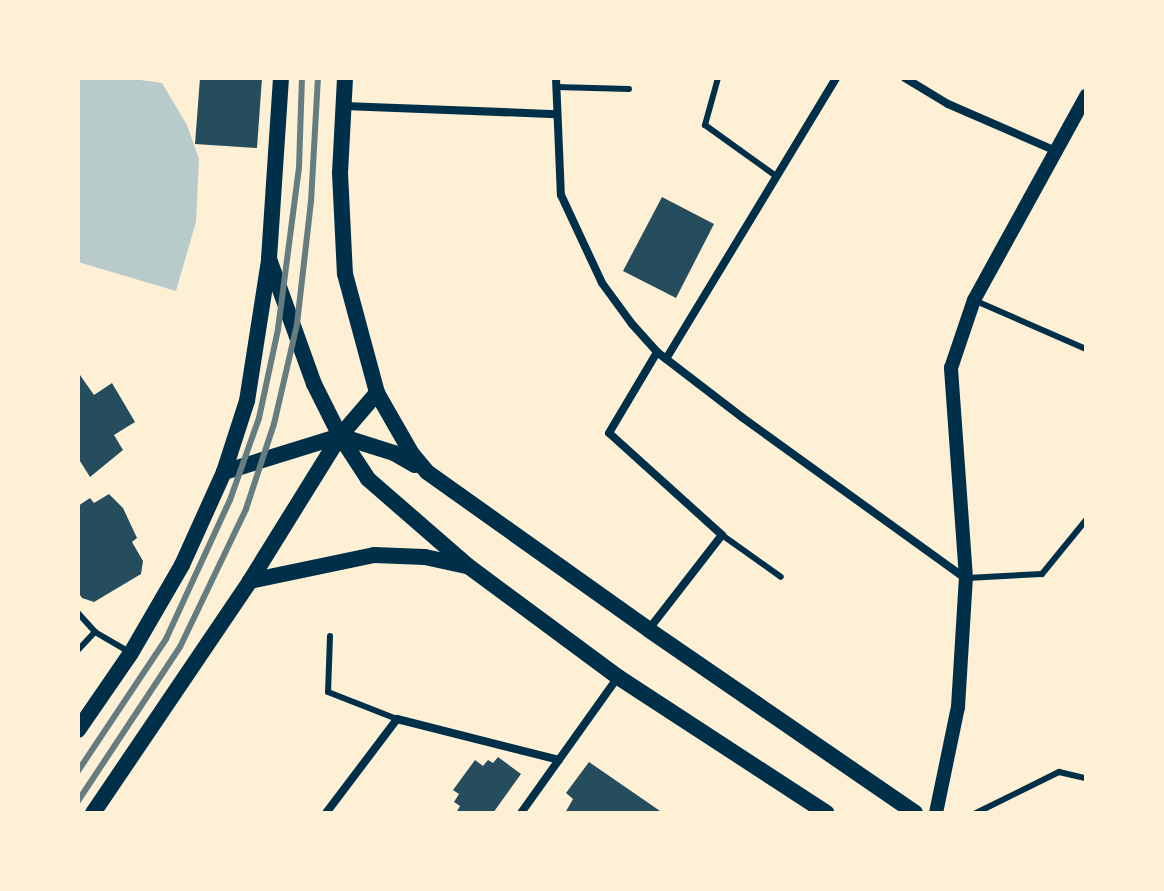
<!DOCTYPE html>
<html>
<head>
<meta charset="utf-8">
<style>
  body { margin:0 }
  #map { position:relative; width:1164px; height:891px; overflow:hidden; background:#fdf0d5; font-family:"PT Serif",serif }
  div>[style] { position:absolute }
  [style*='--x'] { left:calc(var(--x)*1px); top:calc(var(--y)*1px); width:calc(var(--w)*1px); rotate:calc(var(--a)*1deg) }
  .green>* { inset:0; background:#b9caca }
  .building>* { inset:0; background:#264d5e }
  .service>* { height:6px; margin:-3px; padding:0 3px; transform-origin:3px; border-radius:3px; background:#003049 }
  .minor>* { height:8px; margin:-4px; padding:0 4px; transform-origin:4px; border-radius:4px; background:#003049 }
  .tertiary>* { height:14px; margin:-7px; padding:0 7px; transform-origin:7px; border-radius:7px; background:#003049 }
  .secondary>* { height:16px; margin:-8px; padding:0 8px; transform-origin:8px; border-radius:8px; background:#003049 }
  .rail>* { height:6px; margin:-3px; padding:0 3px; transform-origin:3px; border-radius:3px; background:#657d81 }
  span { translate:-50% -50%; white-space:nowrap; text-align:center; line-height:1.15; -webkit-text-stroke:6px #fdf0d5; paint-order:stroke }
  .frame { position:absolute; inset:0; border:80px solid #fdf0d5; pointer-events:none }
</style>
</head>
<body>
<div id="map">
  <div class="green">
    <div style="clip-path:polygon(78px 78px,126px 78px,162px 83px,187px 125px,199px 159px,196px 222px,176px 291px,78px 262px)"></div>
  </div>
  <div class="building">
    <div style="clip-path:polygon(200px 78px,262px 78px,257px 148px,195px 144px)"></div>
    <div style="clip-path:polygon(662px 197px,714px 224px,676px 298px,623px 271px)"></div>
    <div style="clip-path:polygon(80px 375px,94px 395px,112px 383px,135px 422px,114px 435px,123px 450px,90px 477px,78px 458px)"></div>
    <div style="clip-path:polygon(109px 494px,123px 508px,137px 538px,132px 542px,143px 561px,141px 574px,94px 602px,82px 598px,78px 592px,78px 506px,90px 498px,94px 503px)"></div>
    <div style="clip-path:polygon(498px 757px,521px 774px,493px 813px,456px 813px,460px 806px,454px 802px,459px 794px,453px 790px,475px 760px,483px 766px,488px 760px,493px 763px)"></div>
    <div style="clip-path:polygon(589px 762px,663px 813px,565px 813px,573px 799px,566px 793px)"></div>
  </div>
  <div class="service">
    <div style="--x:718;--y:78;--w:49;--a:105.5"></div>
    <div style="--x:705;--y:125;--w:87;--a:35.7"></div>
    <div style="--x:556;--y:87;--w:73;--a:1.6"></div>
    <div style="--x:976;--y:301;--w:120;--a:23.6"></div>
    <div style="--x:722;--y:535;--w:72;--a:35.4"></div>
    <div style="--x:967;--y:578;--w:75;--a:-3.1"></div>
    <div style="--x:1042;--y:574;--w:70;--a:-50.8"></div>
    <div style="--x:78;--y:613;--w:25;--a:48"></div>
    <div style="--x:95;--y:632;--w:42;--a:30.3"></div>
    <div style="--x:330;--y:636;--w:56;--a:92"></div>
    <div style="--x:328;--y:692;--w:74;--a:21.4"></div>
    <div style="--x:78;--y:650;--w:25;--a:-47"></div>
    <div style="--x:976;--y:813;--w:93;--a:-26.3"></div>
    <div style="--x:1059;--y:772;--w:28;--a:13"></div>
  </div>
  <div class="minor">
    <div style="--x:556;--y:78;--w:117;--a:87.6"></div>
    <div style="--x:561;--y:195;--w:97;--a:65"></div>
    <div style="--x:602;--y:283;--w:51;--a:53.8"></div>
    <div style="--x:632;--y:324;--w:38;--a:48"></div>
    <div style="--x:657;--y:352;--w:108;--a:37.5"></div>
    <div style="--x:743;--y:418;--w:274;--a:35.8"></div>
    <div style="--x:905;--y:78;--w:50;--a:31.2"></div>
    <div style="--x:948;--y:104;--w:118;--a:23.5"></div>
    <div style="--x:344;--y:106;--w:212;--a:2.2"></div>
    <div style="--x:666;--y:359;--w:328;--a:-58.8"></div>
    <div style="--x:649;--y:629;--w:119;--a:-52.2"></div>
    <div style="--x:722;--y:535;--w:152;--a:-137.9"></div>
    <div style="--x:609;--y:433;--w:94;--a:-59.3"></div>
    <div style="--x:326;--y:813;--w:118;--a:-52.9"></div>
    <div style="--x:397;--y:719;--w:167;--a:14.2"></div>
    <div style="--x:521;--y:813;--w:167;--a:-54.5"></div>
  </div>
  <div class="tertiary">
    <div style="--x:936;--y:813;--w:108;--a:-78.3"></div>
    <div style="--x:958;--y:707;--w:129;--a:-86.5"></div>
    <div style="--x:966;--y:578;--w:211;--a:-94.1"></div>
    <div style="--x:951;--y:368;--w:72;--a:-71.3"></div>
    <div style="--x:974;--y:300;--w:233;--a:-61.2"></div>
  </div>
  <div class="secondary">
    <div style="--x:281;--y:78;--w:181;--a:93.8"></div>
    <div style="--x:269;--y:259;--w:133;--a:70.2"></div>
    <div style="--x:314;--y:384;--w:58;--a:63.4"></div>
    <div style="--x:340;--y:436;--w:51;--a:56.9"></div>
    <div style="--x:368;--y:479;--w:133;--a:41"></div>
    <div style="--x:468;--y:566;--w:187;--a:36.5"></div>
    <div style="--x:618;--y:677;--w:249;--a:33.1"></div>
    <div style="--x:345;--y:78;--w:95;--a:93"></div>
    <div style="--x:340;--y:173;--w:101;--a:87.2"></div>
    <div style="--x:345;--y:274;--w:123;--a:74.9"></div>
    <div style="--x:377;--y:393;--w:70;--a:60.2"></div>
    <div style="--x:412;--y:454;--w:23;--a:50"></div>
    <div style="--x:427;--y:472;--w:272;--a:35.4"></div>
    <div style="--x:649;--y:630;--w:323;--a:34.5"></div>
    <div style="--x:224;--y:472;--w:121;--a:-17.2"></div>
    <div style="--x:340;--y:436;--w:57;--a:17.5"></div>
    <div style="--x:394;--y:453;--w:24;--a:30"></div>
    <div style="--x:250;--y:581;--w:127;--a:-11.8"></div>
    <div style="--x:374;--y:555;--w:51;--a:2.2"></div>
    <div style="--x:425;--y:557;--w:42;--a:12.4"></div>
    <div style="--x:78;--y:730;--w:93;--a:-55.5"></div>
    <div style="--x:131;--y:653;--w:102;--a:-59.9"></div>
    <div style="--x:182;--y:565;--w:102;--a:-65.7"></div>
    <div style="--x:224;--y:472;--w:75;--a:-72.1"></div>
    <div style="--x:247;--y:401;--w:143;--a:-81.1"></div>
    <div style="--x:93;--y:813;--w:280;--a:-55.9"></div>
    <div style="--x:250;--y:581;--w:171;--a:-58.2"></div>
    <div style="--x:340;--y:436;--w:57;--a:-49.3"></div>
  </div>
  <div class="rail">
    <div style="--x:78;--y:771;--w:159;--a:-56.3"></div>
    <div style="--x:166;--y:639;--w:153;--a:-65.3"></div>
    <div style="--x:230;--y:500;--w:87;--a:-70.5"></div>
    <div style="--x:259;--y:418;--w:91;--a:-77.9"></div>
    <div style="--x:278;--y:329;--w:163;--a:-82.6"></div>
    <div style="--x:299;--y:167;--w:89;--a:-88.1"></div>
    <div style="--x:78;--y:801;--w:185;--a:-56.5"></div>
    <div style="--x:180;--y:647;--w:153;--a:-64.4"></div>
    <div style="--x:246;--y:509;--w:89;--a:-71.8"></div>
    <div style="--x:274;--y:424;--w:103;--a:-77"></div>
    <div style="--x:297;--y:324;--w:123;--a:-83.5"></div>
    <div style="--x:311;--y:202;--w:124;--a:-86.8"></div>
  </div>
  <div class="frame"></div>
</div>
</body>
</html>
